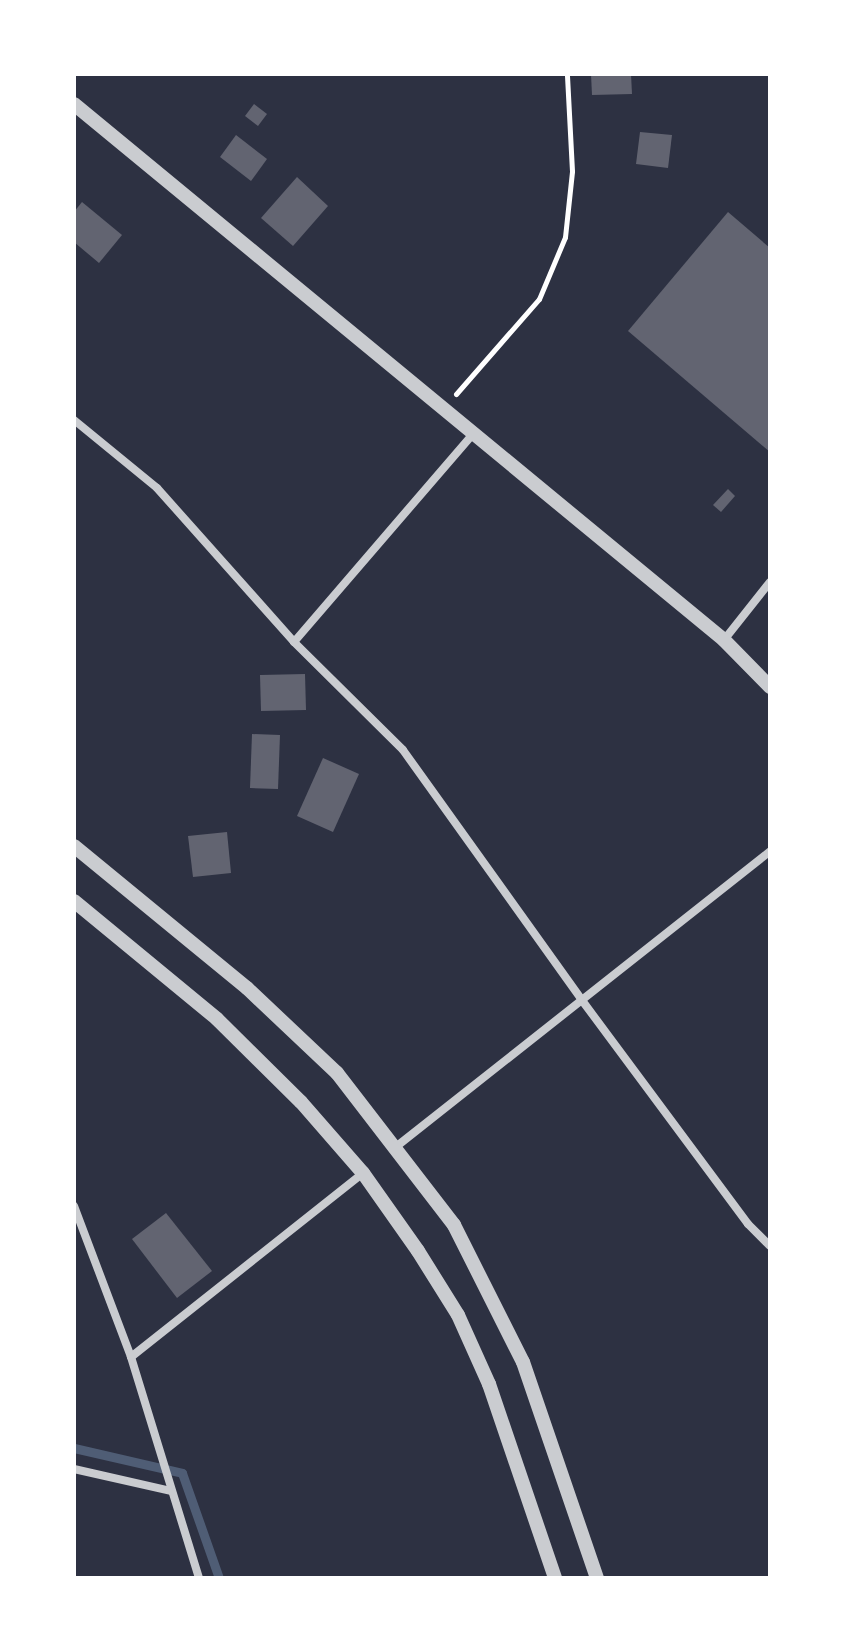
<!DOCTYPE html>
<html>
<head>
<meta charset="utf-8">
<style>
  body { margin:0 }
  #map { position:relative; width:844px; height:1652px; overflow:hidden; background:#2d3142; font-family:Rubik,sans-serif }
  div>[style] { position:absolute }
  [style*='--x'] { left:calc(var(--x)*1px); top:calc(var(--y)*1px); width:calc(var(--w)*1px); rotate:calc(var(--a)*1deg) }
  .stream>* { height:9px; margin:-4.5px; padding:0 4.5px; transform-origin:4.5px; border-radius:4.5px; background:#4f5d75 }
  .building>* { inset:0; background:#626471 }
  .path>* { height:5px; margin:-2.5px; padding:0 2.5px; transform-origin:2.5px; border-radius:2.5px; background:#fff }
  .minor>* { height:8px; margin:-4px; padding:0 4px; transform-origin:4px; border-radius:4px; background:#caccd0 }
  .tertiary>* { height:14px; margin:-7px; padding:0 7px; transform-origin:7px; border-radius:7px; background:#caccd0 }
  span { translate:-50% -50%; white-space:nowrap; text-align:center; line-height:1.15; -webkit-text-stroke:8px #fff; paint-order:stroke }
  .frame { position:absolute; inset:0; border:76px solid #fff; pointer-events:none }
</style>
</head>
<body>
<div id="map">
  <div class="stream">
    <div style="--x:74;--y:1448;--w:111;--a:13"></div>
    <div style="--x:182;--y:1473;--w:111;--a:70.6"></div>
  </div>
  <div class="building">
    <div style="clip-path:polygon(591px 74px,631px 74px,632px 94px,592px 95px)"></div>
    <div style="clip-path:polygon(254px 104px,267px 114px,258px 126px,245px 116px)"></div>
    <div style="clip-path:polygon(640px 132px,672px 135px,668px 168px,636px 164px)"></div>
    <div style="clip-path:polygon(236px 135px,267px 159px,251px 181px,220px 157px)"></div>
    <div style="clip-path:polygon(297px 177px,328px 206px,293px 246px,261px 218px)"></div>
    <div style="clip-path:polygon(82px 202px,122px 235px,99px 263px,74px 242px,74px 212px)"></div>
    <div style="clip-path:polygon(728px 212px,770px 248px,770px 452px,628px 331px)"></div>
    <div style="clip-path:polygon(728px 489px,735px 496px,721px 512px,713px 505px)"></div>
    <div style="clip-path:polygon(305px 674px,306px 710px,261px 711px,260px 675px)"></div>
    <div style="clip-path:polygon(252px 734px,280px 735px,278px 789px,250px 788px)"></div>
    <div style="clip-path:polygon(323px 758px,359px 774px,333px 832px,297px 816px)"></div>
    <div style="clip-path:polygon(227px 832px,231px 873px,193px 877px,188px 836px)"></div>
    <div style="clip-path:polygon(166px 1213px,212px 1271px,177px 1298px,132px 1239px)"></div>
  </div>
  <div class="path">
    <div style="--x:456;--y:394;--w:126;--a:-48.9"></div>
    <div style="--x:539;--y:299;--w:67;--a:-67.2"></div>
    <div style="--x:565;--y:237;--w:66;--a:-83.9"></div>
    <div style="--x:572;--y:171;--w:97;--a:-93"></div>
  </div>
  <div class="minor">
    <div style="--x:74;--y:420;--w:107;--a:39.3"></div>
    <div style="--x:157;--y:488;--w:206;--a:48.3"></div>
    <div style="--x:294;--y:642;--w:153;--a:44.7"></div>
    <div style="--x:403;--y:750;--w:306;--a:54.4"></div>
    <div style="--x:581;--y:999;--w:280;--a:53.4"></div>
    <div style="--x:748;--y:1224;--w:31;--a:45"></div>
    <div style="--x:724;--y:640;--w:74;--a:-51.6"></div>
    <div style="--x:294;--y:642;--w:273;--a:-49.3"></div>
    <div style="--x:397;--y:1146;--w:476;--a:-38.3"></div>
    <div style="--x:74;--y:1206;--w:161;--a:69.3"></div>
    <div style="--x:131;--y:1357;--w:231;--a:72.9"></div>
    <div style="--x:131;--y:1357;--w:296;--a:-38.4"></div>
    <div style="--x:74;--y:1469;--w:99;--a:12.8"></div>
  </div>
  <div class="tertiary">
    <div style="--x:74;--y:104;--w:842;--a:39.51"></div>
    <div style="--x:724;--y:640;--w:66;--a:45.6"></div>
    <div style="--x:74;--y:846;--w:224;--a:39.4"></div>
    <div style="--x:247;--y:988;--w:124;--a:43.4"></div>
    <div style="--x:337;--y:1073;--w:192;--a:52.4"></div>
    <div style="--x:454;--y:1225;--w:153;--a:63.3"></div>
    <div style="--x:523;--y:1362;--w:228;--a:71.1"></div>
    <div style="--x:74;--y:901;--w:185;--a:39.5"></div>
    <div style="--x:217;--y:1019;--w:118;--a:44.7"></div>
    <div style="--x:301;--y:1102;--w:94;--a:48.9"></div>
    <div style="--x:363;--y:1173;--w:95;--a:54.8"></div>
    <div style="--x:418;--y:1251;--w:75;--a:58"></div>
    <div style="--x:458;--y:1315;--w:76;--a:65.8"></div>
    <div style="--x:489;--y:1384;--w:205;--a:71.2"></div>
  </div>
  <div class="frame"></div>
</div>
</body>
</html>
